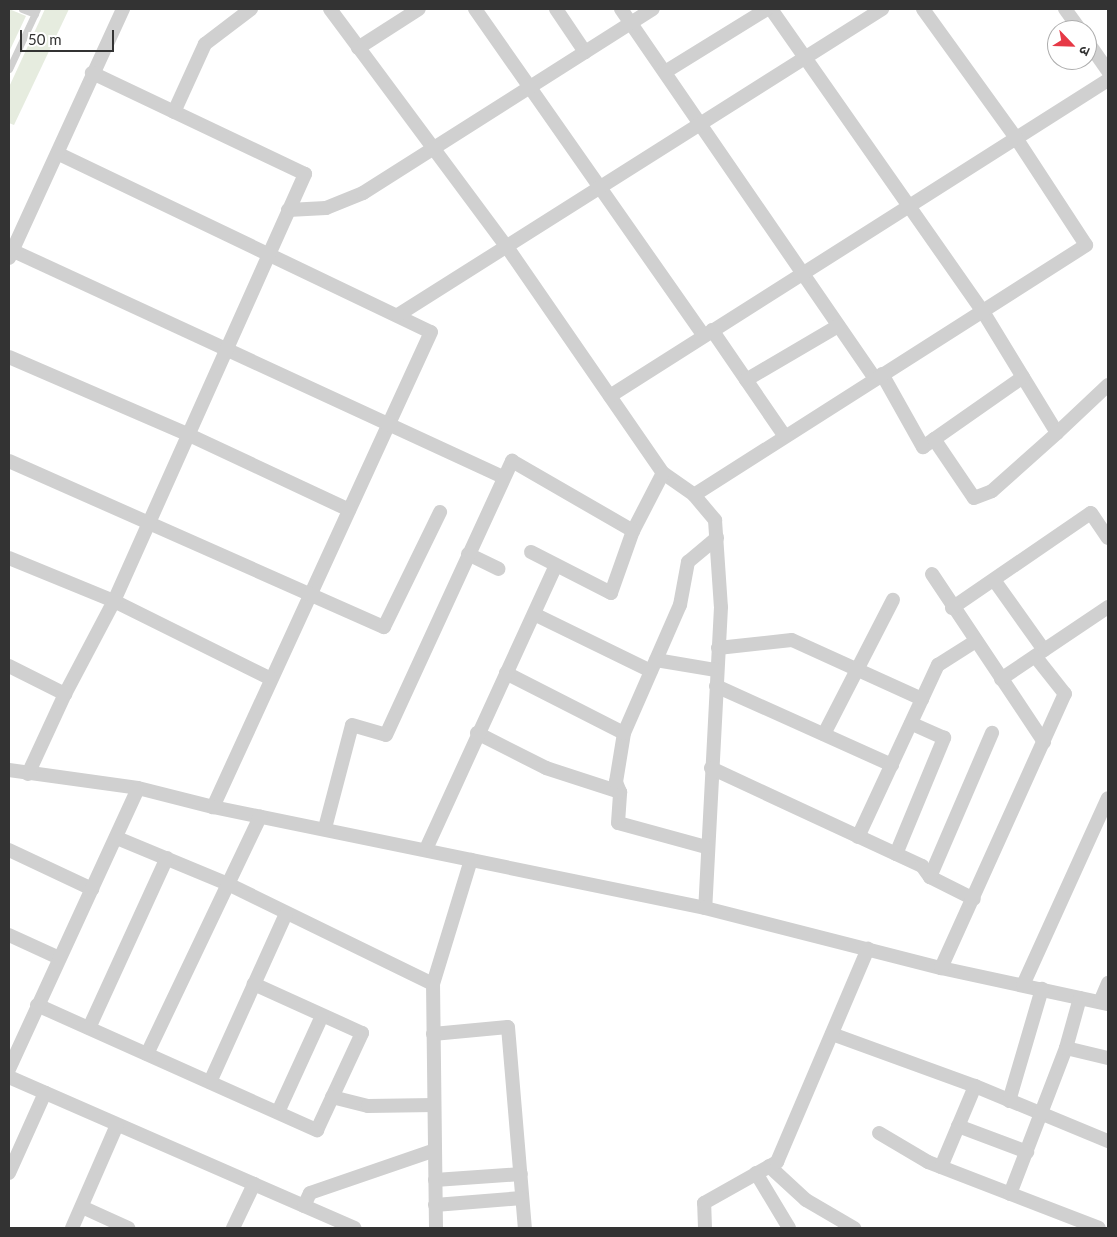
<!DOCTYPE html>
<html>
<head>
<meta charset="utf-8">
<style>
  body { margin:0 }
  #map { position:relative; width:1117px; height:1237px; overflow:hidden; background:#fff; font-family:Lato,"Noto Sans Devanagari",sans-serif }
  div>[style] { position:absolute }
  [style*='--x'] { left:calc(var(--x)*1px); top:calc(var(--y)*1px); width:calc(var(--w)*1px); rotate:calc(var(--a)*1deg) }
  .green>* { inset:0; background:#e6ecdf }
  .lane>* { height:7px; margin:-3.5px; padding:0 3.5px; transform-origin:3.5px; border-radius:3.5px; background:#d0d0d0 }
  .street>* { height:14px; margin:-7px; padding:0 7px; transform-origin:7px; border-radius:7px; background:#d0d0d0 }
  span { translate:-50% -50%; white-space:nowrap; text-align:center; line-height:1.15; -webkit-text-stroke:5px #fff; paint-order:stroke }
  .frame { position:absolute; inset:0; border:10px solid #333; pointer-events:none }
  .north { position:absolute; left:1047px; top:20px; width:50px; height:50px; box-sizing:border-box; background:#fff; border:1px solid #adadad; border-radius:50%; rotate:114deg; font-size:14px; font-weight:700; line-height:20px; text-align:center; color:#333 }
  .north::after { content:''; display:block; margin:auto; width:18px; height:22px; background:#e63946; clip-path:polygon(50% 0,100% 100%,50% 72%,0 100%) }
  .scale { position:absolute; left:20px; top:30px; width:94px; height:22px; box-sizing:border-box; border:2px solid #333; border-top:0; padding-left:6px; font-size:15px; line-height:18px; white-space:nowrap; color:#333; -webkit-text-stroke:4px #fff; paint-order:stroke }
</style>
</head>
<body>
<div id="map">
  <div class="green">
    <div style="clip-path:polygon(9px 9px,26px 16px,9px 52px)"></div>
    <div style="clip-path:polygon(45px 9px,69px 9px,14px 125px,9px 123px,9px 87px)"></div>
  </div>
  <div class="lane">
    <div style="--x:22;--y:9;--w:14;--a:21"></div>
    <div style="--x:9;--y:69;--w:66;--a:-65"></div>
  </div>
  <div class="street">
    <div style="--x:330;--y:9;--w:297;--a:53.4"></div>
    <div style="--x:507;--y:247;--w:275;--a:55.4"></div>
    <div style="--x:663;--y:473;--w:38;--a:35"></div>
    <div style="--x:694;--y:495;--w:33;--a:50"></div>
    <div style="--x:715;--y:520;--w:87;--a:86.1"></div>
    <div style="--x:721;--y:607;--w:301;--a:93"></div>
    <div style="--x:475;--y:9;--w:398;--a:55"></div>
    <div style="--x:556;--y:9;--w:52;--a:56"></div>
    <div style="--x:621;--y:9;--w:448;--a:55.5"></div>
    <div style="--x:771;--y:9;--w:368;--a:55"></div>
    <div style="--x:982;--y:310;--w:144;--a:58.6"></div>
    <div style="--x:1057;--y:433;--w:70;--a:-43.3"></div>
    <div style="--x:1065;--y:9;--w:26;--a:54"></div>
    <div style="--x:1087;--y:41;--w:37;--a:55"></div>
    <div style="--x:358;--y:48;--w:72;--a:-32.6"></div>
    <div style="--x:665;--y:72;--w:120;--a:-31.7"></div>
    <div style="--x:174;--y:112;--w:75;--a:-65.5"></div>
    <div style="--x:205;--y:44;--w:58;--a:-37.3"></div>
    <div style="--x:59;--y:154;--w:412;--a:25.6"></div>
    <div style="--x:431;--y:332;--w:523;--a:114.65"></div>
    <div style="--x:288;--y:210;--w:38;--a:-3"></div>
    <div style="--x:326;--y:208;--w:40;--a:-22"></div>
    <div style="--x:363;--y:193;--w:343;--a:-32.4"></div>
    <div style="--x:9;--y:249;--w:544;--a:24.78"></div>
    <div style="--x:9;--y:258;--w:274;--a:-65.4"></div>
    <div style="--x:398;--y:315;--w:573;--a:-32.3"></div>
    <div style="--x:712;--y:330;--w:127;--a:55.6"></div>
    <div style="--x:9;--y:357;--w:194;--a:23.4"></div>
    <div style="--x:187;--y:434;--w:179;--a:25.1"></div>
    <div style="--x:882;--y:374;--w:84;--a:60.7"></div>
    <div style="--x:923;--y:447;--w:122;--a:-35"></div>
    <div style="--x:746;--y:380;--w:107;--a:-30.4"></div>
    <div style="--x:610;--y:396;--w:590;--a:-32.4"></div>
    <div style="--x:934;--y:439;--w:71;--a:55.9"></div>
    <div style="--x:974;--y:498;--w:19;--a:-21"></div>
    <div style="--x:992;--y:491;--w:87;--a:-41.7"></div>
    <div style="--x:9;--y:461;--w:410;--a:23.9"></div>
    <div style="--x:384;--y:627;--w:128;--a:-64"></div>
    <div style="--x:694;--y:495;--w:465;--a:-32.5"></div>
    <div style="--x:1086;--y:245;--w:128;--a:-123.2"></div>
    <div style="--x:1016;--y:138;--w:159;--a:-125.8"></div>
    <div style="--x:531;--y:552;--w:90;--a:27.1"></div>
    <div style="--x:611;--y:593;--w:66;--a:-70.5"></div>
    <div style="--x:633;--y:531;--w:65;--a:-62.7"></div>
    <div style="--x:468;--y:554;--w:34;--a:26"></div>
    <div style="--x:9;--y:558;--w:113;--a:22.3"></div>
    <div style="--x:114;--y:601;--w:175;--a:26.4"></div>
    <div style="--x:932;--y:574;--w:202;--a:56.3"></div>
    <div style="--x:994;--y:580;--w:86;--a:54.5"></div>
    <div style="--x:952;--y:608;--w:168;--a:-34.4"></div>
    <div style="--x:1091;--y:513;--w:30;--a:56"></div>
    <div style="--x:534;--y:614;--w:130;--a:26"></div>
    <div style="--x:718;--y:648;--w:74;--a:-6.2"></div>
    <div style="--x:792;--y:640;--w:143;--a:24.4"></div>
    <div style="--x:656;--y:660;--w:61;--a:9.5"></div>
    <div style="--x:9;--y:666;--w:63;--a:26.6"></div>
    <div style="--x:506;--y:673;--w:132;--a:27"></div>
    <div style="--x:1001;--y:679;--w:129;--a:-33.9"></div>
    <div style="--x:716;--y:686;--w:193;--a:24.2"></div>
    <div style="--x:477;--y:733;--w:77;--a:26.9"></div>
    <div style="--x:546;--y:768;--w:78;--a:18"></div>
    <div style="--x:824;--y:734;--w:151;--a:-62.8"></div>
    <div style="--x:711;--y:768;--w:233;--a:24.9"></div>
    <div style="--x:922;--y:866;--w:14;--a:54"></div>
    <div style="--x:930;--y:877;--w:49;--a:26.6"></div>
    <div style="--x:9;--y:770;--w:130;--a:7.9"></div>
    <div style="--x:138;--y:788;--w:77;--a:14.2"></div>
    <div style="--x:213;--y:807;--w:502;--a:11.6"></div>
    <div style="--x:705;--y:908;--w:244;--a:14.3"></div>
    <div style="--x:941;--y:968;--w:171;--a:12.2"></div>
    <div style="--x:28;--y:774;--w:88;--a:-65.2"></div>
    <div style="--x:65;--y:694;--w:105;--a:-62.2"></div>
    <div style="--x:114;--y:601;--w:468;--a:-65.9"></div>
    <div style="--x:305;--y:174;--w:236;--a:-154.6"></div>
    <div style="--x:325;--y:828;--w:106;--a:-75.3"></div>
    <div style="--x:352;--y:725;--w:35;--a:16"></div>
    <div style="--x:386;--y:735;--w:302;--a:-65.3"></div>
    <div style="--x:512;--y:461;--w:140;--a:30"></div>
    <div style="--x:858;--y:837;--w:190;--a:-65.1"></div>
    <div style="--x:938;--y:665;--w:45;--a:-32.3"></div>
    <div style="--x:117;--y:838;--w:120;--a:22.5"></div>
    <div style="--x:228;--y:884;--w:228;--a:26"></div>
    <div style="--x:706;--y:847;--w:91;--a:-164.7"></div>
    <div style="--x:618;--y:823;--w:31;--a:-86"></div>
    <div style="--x:620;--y:792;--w:11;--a:-112"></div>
    <div style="--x:616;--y:782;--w:50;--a:-80.7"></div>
    <div style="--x:624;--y:733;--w:140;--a:-66.4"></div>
    <div style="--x:680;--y:605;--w:44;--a:-79.5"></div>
    <div style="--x:688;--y:562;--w:38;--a:-40"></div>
    <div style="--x:426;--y:849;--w:312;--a:-65.4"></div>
    <div style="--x:9;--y:850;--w:92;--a:25.2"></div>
    <div style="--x:896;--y:854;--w:126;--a:-67.5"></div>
    <div style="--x:944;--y:738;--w:36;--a:-156"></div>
    <div style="--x:930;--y:877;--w:157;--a:-66.7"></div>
    <div style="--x:9;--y:935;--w:55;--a:24.7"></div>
    <div style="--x:941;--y:968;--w:301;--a:-65.7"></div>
    <div style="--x:1065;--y:694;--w:48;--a:-128.3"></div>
    <div style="--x:1023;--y:985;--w:205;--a:-65.6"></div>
    <div style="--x:1100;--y:1002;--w:21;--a:-67"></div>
    <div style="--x:37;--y:1005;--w:307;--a:24.1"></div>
    <div style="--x:317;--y:1130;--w:107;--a:-65.1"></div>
    <div style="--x:362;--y:1033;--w:119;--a:-155.6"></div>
    <div style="--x:89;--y:1028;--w:187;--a:-65.4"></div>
    <div style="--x:433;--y:1034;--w:75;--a:-5.3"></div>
    <div style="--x:508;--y:1027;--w:202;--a:85.2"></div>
    <div style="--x:832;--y:1034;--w:152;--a:20"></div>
    <div style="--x:975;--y:1086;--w:144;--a:22.5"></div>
    <div style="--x:1066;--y:1048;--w:43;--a:13.4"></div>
    <div style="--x:147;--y:1054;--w:263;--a:-64.5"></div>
    <div style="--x:9;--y:1069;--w:309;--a:-65.3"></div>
    <div style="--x:9;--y:1077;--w:377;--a:23.6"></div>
    <div style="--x:210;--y:1082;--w:184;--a:-65.7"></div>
    <div style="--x:332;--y:1097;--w:37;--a:14"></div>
    <div style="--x:368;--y:1106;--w:66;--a:-0.9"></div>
    <div style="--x:1009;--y:1101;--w:117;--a:-73.6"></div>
    <div style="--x:278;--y:1112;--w:106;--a:-65.4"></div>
    <div style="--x:958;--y:1126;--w:74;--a:20.6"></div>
    <div style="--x:879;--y:1133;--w:57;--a:30.6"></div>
    <div style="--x:928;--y:1162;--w:183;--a:21.1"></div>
    <div style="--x:769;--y:1166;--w:50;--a:42.6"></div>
    <div style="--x:806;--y:1200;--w:56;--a:30.3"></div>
    <div style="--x:941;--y:1167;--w:88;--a:-67.2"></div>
    <div style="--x:9;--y:1173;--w:88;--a:-65.8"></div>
    <div style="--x:756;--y:1173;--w:64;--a:59"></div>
    <div style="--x:435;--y:1180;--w:86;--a:-4"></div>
    <div style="--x:1010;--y:1194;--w:156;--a:-69"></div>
    <div style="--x:1066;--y:1048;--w:52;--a:-74.4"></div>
    <div style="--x:435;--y:1205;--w:87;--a:-4.6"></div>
    <div style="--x:304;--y:1206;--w:14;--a:-65"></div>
    <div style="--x:310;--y:1193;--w:132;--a:-19"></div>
    <div style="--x:82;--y:1207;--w:51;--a:24.5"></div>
    <div style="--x:72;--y:1228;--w:112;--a:-66.4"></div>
    <div style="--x:233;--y:1228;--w:49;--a:-64.5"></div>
    <div style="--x:436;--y:1228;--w:244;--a:-90.7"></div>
    <div style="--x:433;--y:984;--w:130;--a:-73"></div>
    <div style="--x:705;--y:1228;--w:25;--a:-92"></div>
    <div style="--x:704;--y:1203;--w:84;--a:-29.3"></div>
    <div style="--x:777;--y:1162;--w:232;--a:-66.9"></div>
  </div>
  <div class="frame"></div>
  <div class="north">उ</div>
  <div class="scale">50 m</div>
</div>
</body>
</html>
